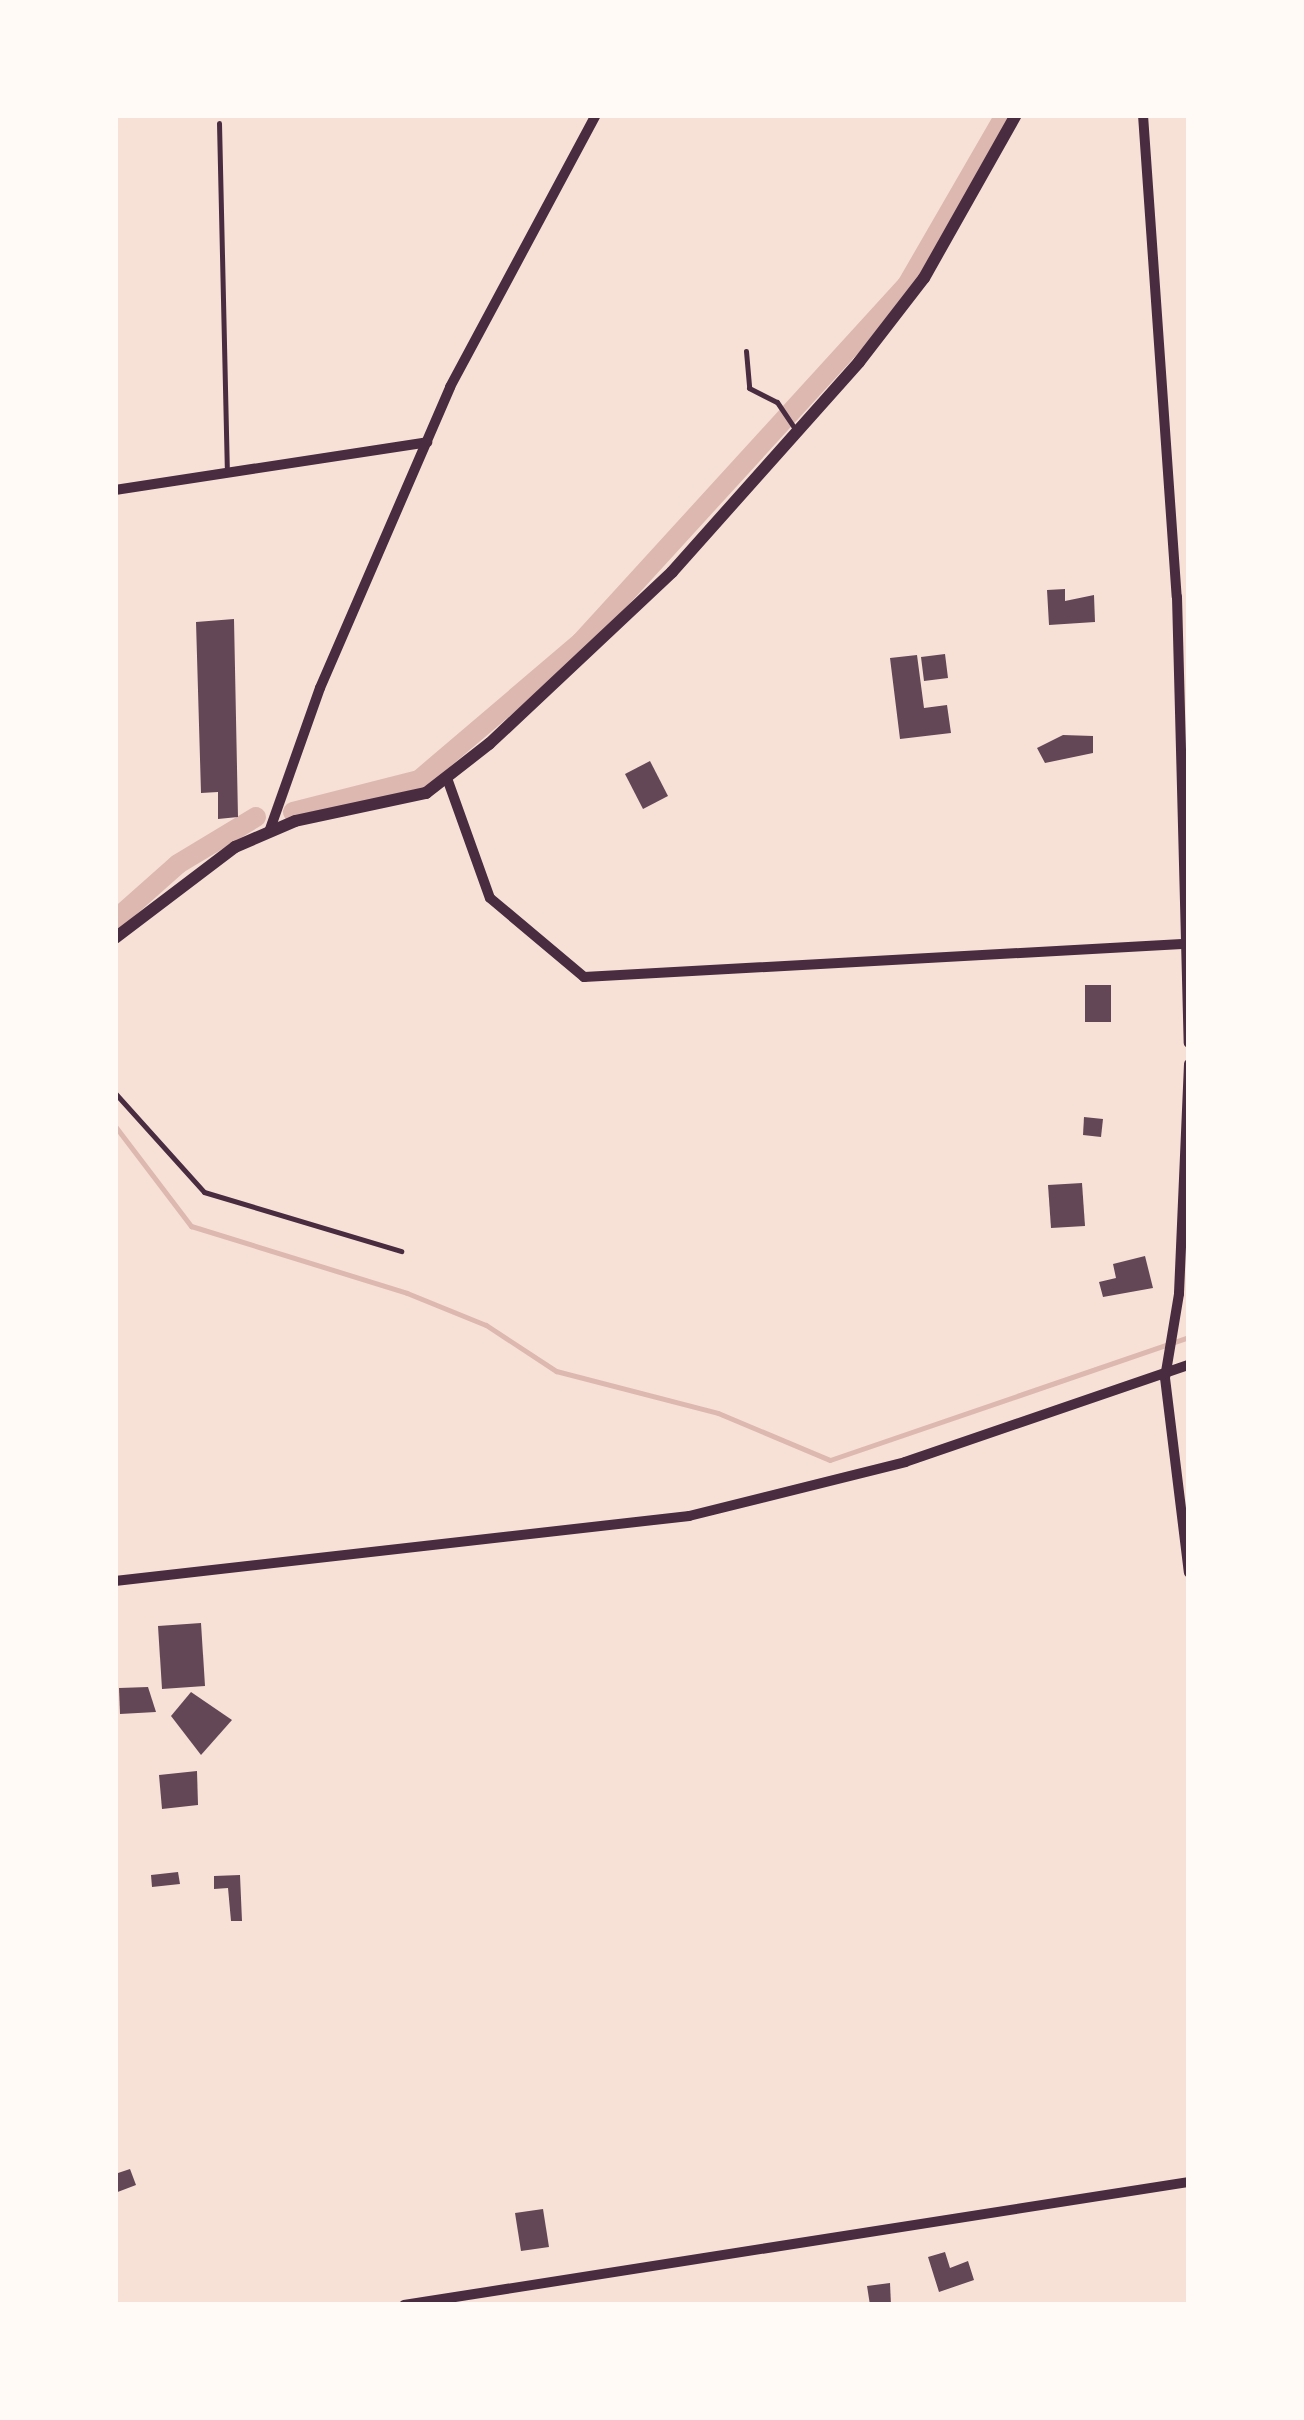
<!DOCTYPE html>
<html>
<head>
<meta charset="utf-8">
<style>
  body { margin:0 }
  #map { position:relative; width:1304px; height:2420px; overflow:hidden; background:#f7e1d7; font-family:Spectral,serif }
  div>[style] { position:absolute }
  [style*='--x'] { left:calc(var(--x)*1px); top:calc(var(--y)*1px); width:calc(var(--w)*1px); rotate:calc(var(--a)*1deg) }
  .stream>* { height:5px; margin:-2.5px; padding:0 2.5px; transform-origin:2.5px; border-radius:2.5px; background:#dcb8b0 }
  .canal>* { height:20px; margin:-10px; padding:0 10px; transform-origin:10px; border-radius:10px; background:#dcb8b0 }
  .building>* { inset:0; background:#644757 }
  .service>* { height:5px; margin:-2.5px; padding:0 2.5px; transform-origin:2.5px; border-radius:2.5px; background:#4a2c40 }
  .minor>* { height:10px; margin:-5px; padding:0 5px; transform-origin:5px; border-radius:5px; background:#4a2c40 }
  .tertiary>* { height:12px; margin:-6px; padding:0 6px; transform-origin:6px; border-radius:6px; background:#4a2c40 }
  span { translate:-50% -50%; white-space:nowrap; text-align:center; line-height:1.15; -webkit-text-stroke:9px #fffaf5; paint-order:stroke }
  .frame { position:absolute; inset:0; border:118px solid #fffaf5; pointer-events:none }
</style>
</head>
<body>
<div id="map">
  <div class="stream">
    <div style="--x:115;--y:1126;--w:126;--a:52.8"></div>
    <div style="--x:191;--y:1226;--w:226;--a:17.2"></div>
    <div style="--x:407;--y:1293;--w:85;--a:22.1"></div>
    <div style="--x:486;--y:1325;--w:84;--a:33.3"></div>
    <div style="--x:556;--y:1371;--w:167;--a:14.5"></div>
    <div style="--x:718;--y:1413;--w:121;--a:22.8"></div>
    <div style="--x:830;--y:1460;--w:379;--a:-18.9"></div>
  </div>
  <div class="canal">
    <div style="--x:293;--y:812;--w:130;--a:-14.3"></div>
    <div style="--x:419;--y:780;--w:213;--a:-40.4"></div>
    <div style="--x:581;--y:642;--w:483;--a:-47.6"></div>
    <div style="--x:907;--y:285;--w:196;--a:-60"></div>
    <div style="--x:115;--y:920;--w:84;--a:-41.6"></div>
    <div style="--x:178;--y:864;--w:91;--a:-31.1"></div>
  </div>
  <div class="building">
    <div style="clip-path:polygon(1065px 589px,1065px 601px,1094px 595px,1095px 622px,1049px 625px,1047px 590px)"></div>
    <div style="clip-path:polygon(234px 619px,238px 817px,218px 819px,218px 792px,201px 793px,196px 622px)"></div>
    <div style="clip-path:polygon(945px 654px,948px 678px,924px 681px,921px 657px)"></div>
    <div style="clip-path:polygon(917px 655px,924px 708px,947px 705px,951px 733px,900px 739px,890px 658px)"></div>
    <div style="clip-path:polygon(1063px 735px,1093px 736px,1093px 753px,1045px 763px,1037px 748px)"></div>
    <div style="clip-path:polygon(650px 761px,668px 796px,643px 809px,625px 774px)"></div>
    <div style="clip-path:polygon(1085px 985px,1111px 985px,1111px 1022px,1085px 1022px)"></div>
    <div style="clip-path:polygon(1084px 1117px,1103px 1119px,1101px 1137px,1083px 1135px)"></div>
    <div style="clip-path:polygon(1082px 1183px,1085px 1226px,1051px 1228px,1048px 1185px)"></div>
    <div style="clip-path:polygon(1145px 1256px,1153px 1288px,1103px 1297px,1099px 1282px,1116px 1278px,1113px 1264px)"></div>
    <div style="clip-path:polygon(201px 1623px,205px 1686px,162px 1689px,158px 1626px)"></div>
    <div style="clip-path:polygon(148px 1687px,156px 1712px,120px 1714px,119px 1688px)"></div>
    <div style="clip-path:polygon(191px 1692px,232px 1720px,201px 1755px,171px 1716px)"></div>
    <div style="clip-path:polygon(197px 1771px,198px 1805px,162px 1809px,159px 1775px)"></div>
    <div style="clip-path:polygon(178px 1872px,180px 1884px,152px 1887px,151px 1875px)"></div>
    <div style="clip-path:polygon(240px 1875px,242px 1921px,231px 1921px,228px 1888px,214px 1889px,214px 1876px)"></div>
    <div style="clip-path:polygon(130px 2169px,136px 2185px,115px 2193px,115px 2174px)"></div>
    <div style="clip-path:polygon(543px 2209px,549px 2247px,521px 2251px,515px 2213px)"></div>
    <div style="clip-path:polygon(945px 2252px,950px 2268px,968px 2261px,974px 2280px,939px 2292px,928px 2257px)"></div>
    <div style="clip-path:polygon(890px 2283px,891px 2305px,870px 2305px,867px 2286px)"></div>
  </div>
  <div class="service">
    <div style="--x:219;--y:123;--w:344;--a:88.7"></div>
    <div style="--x:746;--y:351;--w:37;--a:85"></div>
    <div style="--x:749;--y:388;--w:31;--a:27"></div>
    <div style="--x:777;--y:402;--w:32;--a:56"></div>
    <div style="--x:115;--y:1093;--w:133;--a:48"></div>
    <div style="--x:204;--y:1192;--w:206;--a:16.7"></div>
  </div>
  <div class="minor">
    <div style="--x:1143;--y:115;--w:483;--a:86"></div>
    <div style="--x:1177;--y:597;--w:446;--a:88.5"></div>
    <div style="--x:115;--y:490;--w:316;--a:-8.7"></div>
    <div style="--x:448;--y:781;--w:124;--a:70.3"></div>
    <div style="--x:490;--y:898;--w:123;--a:40"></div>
    <div style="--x:584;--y:977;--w:599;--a:-3.16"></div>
    <div style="--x:269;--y:832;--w:153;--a:-70.5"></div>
    <div style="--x:320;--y:688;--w:328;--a:-66.6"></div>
    <div style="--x:450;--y:387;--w:309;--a:-61.8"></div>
    <div style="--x:1189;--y:1064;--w:230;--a:92.5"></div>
    <div style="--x:1179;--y:1294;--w:85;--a:99.5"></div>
    <div style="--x:1165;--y:1378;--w:196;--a:83"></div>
    <div style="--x:115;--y:1581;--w:578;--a:-6.46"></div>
    <div style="--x:689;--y:1516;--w:223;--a:-14"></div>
    <div style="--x:905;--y:1462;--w:300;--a:-18.9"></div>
    <div style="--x:404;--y:2305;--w:795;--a:-8.91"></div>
  </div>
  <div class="tertiary">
    <div style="--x:115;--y:938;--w:151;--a:-37.2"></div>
    <div style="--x:235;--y:847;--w:65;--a:-23.4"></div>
    <div style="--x:295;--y:821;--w:134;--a:-12.1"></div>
    <div style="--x:426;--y:793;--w:80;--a:-37.9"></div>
    <div style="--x:489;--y:744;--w:251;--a:-43.2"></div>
    <div style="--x:672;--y:572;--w:281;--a:-48.3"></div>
    <div style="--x:859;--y:362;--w:106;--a:-52.3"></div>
    <div style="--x:924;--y:278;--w:187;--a:-60.6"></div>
  </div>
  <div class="frame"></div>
</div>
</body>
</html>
